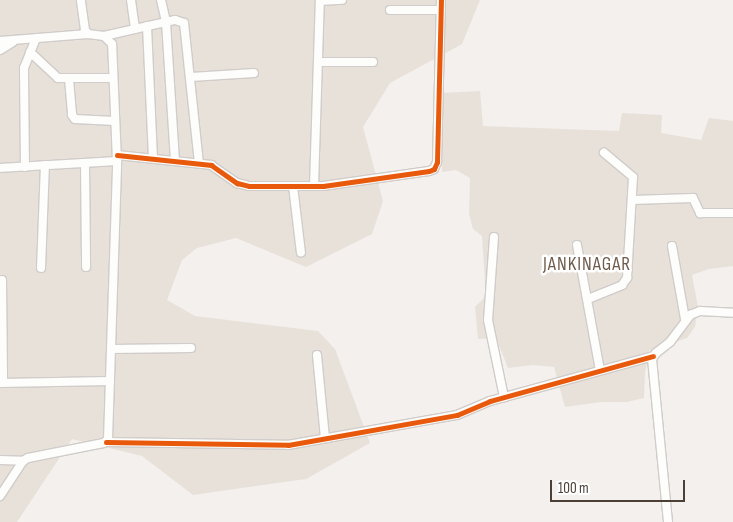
<!DOCTYPE html>
<html>
<head>
<meta charset="utf-8">
<style>
  body { margin:0 }
  #map { position:relative; width:733px; height:522px; overflow:hidden; background:#f3f0ed; font-family:"Sofia Sans Condensed",sans-serif }
  div>[style] { position:absolute }
  [style*='--x'] { left:calc(var(--x)*1px); top:calc(var(--y)*1px); width:calc(var(--w)*1px); rotate:calc(var(--a)*1deg) }
  .residential>* { inset:0; background:#e8e1da }
  .roads { filter:drop-shadow(1px 0 #d0ccc9) drop-shadow(-1px 0 #d0ccc9) drop-shadow(0 1px #d0ccc9) drop-shadow(0 -1px #d0ccc9) }
  .street>* { height:8px; margin:-4px; padding:0 4px; transform-origin:4px; border-radius:4px; background:#fdfdfc }
  .cycleway>* { height:5px; margin:-2.5px; padding:0 2.5px; transform-origin:2.5px; border-radius:2.5px; background:#e8590c }
  span { translate:-50% -50%; white-space:nowrap; text-align:center; line-height:1.15; -webkit-text-stroke:5px #fff; paint-order:stroke }
  .quarter-label { font-size:19px; color:#6f5b4c; letter-spacing:1px }
  .scale { position:absolute; left:550px; top:480px; width:135px; height:22px; box-sizing:border-box; border:2px solid #4b3f36; border-top:0; padding-left:6px; font-size:15px; line-height:18px; white-space:nowrap; color:#4b3f36; -webkit-text-stroke:4px #fff; paint-order:stroke }
</style>
</head>
<body>
<div id="map">
  <div class="residential">
    <div style="clip-path:polygon(0 0,480px 0,462px 44px,390px 83px,363px 127px,383px 201px,372px 234px,306px 267px,236px 238px,197px 248px,182px 260px,167px 300px,195px 316px,318px 331px,335px 349px,370px 443px,306px 479px,193px 495px,142px 456px,72px 439px,17px 522px,0 522px)"></div>
    <div style="clip-path:polygon(480px 91px,483px 126px,619px 131px,622px 113px,662px 115px,661px 133px,701px 140px,709px 118px,733px 121px,733px 266px,709px 269px,692px 275px,698px 307px,695px 327px,687px 338px,649px 351px,645px 372px,644px 398px,627px 402px,601px 402px,565px 407px,554px 367px,533px 365px,508px 368px,496px 338px,478px 339px,475px 307px,486px 296px,482px 236px,473px 229px,469px 214px,470px 178px,456px 170px,442px 172px,442px 93px)"></div>
  </div>
  <div class="roads">
    <div class="street">
      <div style="--x:131;--y:0;--w:29;--a:82"></div>
      <div style="--x:161;--y:0;--w:23;--a:77"></div>
      <div style="--x:166;--y:22;--w:139;--a:86.3"></div>
      <div style="--x:320;--y:1;--w:22;--a:-3"></div>
      <div style="--x:390;--y:10;--w:51;--a:0"></div>
      <div style="--x:147;--y:26;--w:132;--a:87.4"></div>
      <div style="--x:104;--y:36;--w:73;--a:-12.7"></div>
      <div style="--x:175;--y:20;--w:9;--a:18"></div>
      <div style="--x:184;--y:23;--w:141;--a:83.9"></div>
      <div style="--x:0;--y:41;--w:88;--a:-4.5"></div>
      <div style="--x:0;--y:50;--w:15;--a:-32"></div>
      <div style="--x:30;--y:52;--w:38;--a:43"></div>
      <div style="--x:58;--y:78;--w:55;--a:0"></div>
      <div style="--x:318;--y:62;--w:55;--a:0"></div>
      <div style="--x:191;--y:77;--w:63;--a:-3.6"></div>
      <div style="--x:69;--y:79;--w:36;--a:85"></div>
      <div style="--x:72;--y:115;--w:5;--a:53"></div>
      <div style="--x:75;--y:119;--w:40;--a:2.9"></div>
      <div style="--x:117;--y:155;--w:95;--a:6.1"></div>
      <div style="--x:211;--y:165;--w:32;--a:35"></div>
      <div style="--x:237;--y:183;--w:12;--a:14"></div>
      <div style="--x:249;--y:186;--w:74;--a:0"></div>
      <div style="--x:323;--y:186;--w:107;--a:-8.1"></div>
      <div style="--x:429;--y:171;--w:5;--a:-22"></div>
      <div style="--x:434;--y:169;--w:8;--a:-67"></div>
      <div style="--x:437;--y:162;--w:162;--a:-88.6"></div>
      <div style="--x:85;--y:163;--w:104;--a:89.4"></div>
      <div style="--x:25;--y:167;--w:99;--a:-90.6"></div>
      <div style="--x:24;--y:68;--w:32;--a:-68"></div>
      <div style="--x:0;--y:168;--w:117;--a:-3.4"></div>
      <div style="--x:117;--y:161;--w:117;--a:-92.4"></div>
      <div style="--x:112;--y:44;--w:11;--a:-135"></div>
      <div style="--x:104;--y:36;--w:16;--a:-173"></div>
      <div style="--x:88;--y:34;--w:5;--a:-127"></div>
      <div style="--x:85;--y:30;--w:30;--a:-98"></div>
      <div style="--x:293;--y:186;--w:67;--a:83.2"></div>
      <div style="--x:314;--y:186;--w:186;--a:-88.2"></div>
      <div style="--x:632;--y:200;--w:61;--a:-1.9"></div>
      <div style="--x:693;--y:198;--w:17;--a:65"></div>
      <div style="--x:700;--y:213;--w:33;--a:0"></div>
      <div style="--x:494;--y:237;--w:83;--a:94.1"></div>
      <div style="--x:488;--y:320;--w:79;--a:78.3"></div>
      <div style="--x:577;--y:245;--w:127;--a:79.6"></div>
      <div style="--x:672;--y:246;--w:74;--a:79.9"></div>
      <div style="--x:41;--y:268;--w:103;--a:-87.8"></div>
      <div style="--x:2;--y:280;--w:103;--a:89.4"></div>
      <div style="--x:588;--y:299;--w:37;--a:-22"></div>
      <div style="--x:622;--y:285;--w:9;--a:-54"></div>
      <div style="--x:627;--y:278;--w:101;--a:-86.6"></div>
      <div style="--x:633;--y:177;--w:38;--a:-140"></div>
      <div style="--x:111;--y:349;--w:80;--a:-0.7"></div>
      <div style="--x:317;--y:355;--w:83;--a:84.5"></div>
      <div style="--x:0;--y:383;--w:110;--a:-1"></div>
      <div style="--x:106;--y:442;--w:182;--a:0.9"></div>
      <div style="--x:288;--y:445;--w:172;--a:-10.1"></div>
      <div style="--x:457;--y:415;--w:36;--a:-23"></div>
      <div style="--x:490;--y:401;--w:169;--a:-15.4"></div>
      <div style="--x:0;--y:460;--w:23;--a:2"></div>
      <div style="--x:0;--y:496;--w:42;--a:-56.7"></div>
      <div style="--x:23;--y:461;--w:6;--a:-31"></div>
      <div style="--x:28;--y:458;--w:77;--a:-11.2"></div>
      <div style="--x:104;--y:443;--w:6;--a:-45"></div>
      <div style="--x:108;--y:439;--w:278;--a:-88.1"></div>
      <div style="--x:668;--y:522;--w:164;--a:-95.6"></div>
      <div style="--x:652;--y:359;--w:7;--a:-56"></div>
      <div style="--x:656;--y:353;--w:18;--a:-38"></div>
      <div style="--x:670;--y:342;--w:34;--a:-53"></div>
      <div style="--x:690;--y:315;--w:11;--a:-22"></div>
      <div style="--x:700;--y:311;--w:33;--a:3"></div>
    </div>
  </div>
  <div class="cycleway">
    <div style="--x:117;--y:155;--w:95;--a:6.1"></div>
    <div style="--x:211;--y:165;--w:32;--a:35"></div>
    <div style="--x:237;--y:183;--w:12;--a:14"></div>
    <div style="--x:249;--y:186;--w:74;--a:0"></div>
    <div style="--x:323;--y:186;--w:107;--a:-8.1"></div>
    <div style="--x:429;--y:171;--w:5;--a:-22"></div>
    <div style="--x:434;--y:169;--w:8;--a:-67"></div>
    <div style="--x:437;--y:162;--w:162;--a:-88.6"></div>
    <div style="--x:106;--y:442;--w:182;--a:0.9"></div>
    <div style="--x:288;--y:445;--w:172;--a:-10.1"></div>
    <div style="--x:457;--y:415;--w:36;--a:-23"></div>
    <div style="--x:490;--y:401;--w:169;--a:-15.4"></div>
  </div>
  <div class="quarter-label">
    <span style="left:587px;top:265px">JANKINAGAR</span>
  </div>
  <div class="scale">100 m</div>
</div>
</body>
</html>
